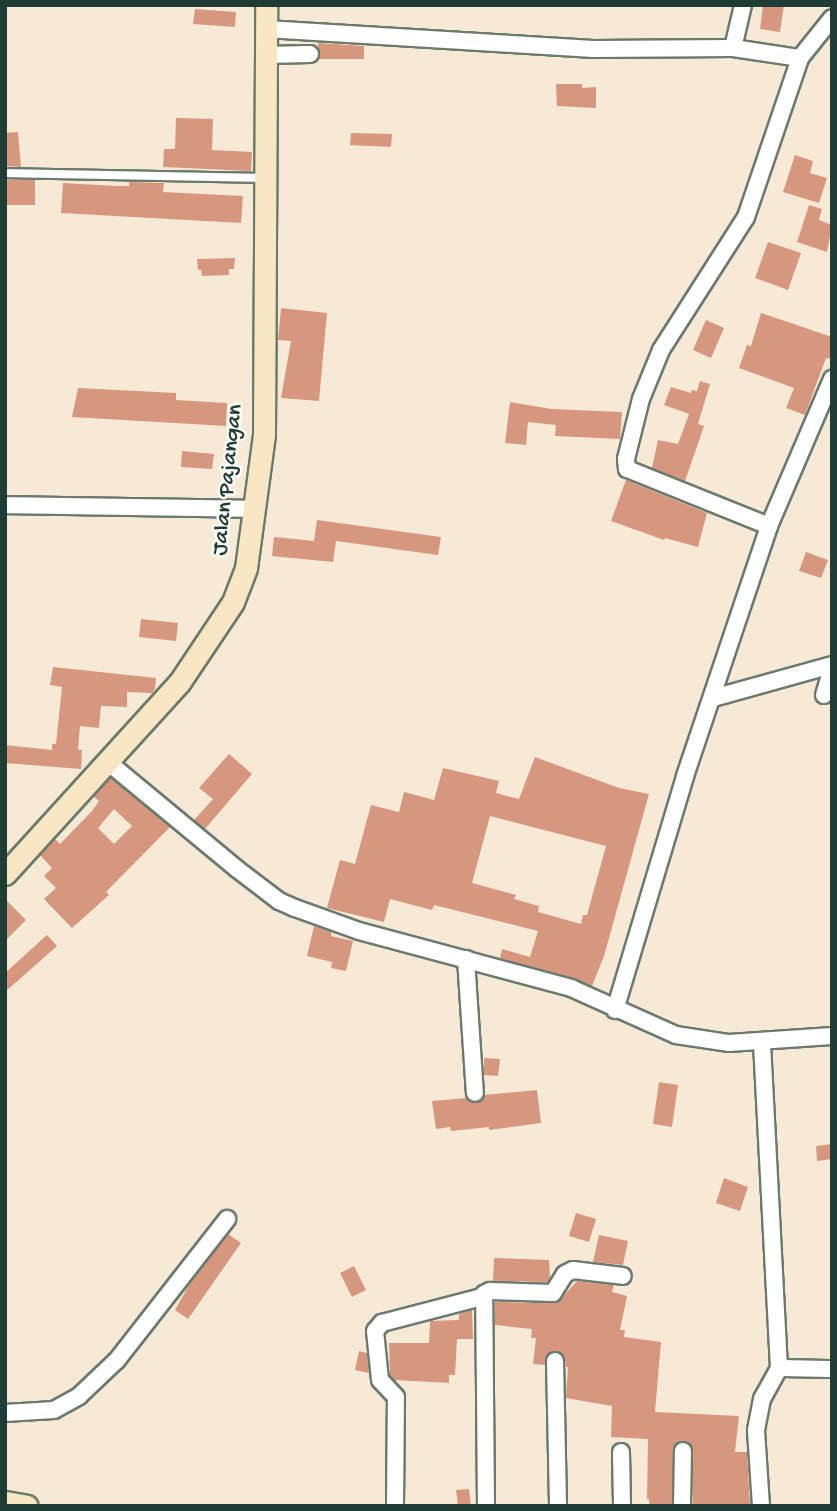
<!DOCTYPE html>
<html>
<head>
<meta charset="utf-8">
<style>
  body { margin:0 }
  #map { position:relative; width:837px; height:1511px; overflow:hidden; background:#f6ead6; font-family:"Gochi Hand",sans-serif }
  div>[style] { position:absolute }
  [style*='--x'] { left:calc(var(--x)*1px); top:calc(var(--y)*1px); width:calc(var(--w)*1px); rotate:calc(var(--a)*1deg) }
  .building>* { inset:0; background:#d7977f }
  .roads { filter:drop-shadow(2px 0 #6a7a6d) drop-shadow(-2px 0 #6a7a6d) drop-shadow(0 2px #6a7a6d) drop-shadow(0 -2px #6a7a6d) }
  .lane>* { height:8px; margin:-4px; padding:0 4px; transform-origin:4px; border-radius:4px; background:#fff }
  .street>* { height:16px; margin:-8px; padding:0 8px; transform-origin:8px; border-radius:8px; background:#fff }
  .secondary>* { height:21px; margin:-10.5px; padding:0 10.5px; transform-origin:10.5px; border-radius:10.5px; background:#f9e7c3 }
  span { translate:-50% -50%; white-space:nowrap; text-align:center; line-height:1.15; -webkit-text-stroke:5px #fdfcf7; paint-order:stroke }
  .street-label { font-size:23px; color:#1f3d34 }
  .frame { position:absolute; inset:0; border:7px solid #1f3d34; pointer-events:none }
</style>
</head>
<body>
<div id="map">
  <div class="building">
    <div style="clip-path:polygon(763px 5px,784px 5px,780px 32px,760px 29px)"></div>
    <div style="clip-path:polygon(195px 9px,236px 12px,235px 27px,193px 24px)"></div>
    <div style="clip-path:polygon(318px 43px,364px 46px,364px 59px,319px 59px)"></div>
    <div style="clip-path:polygon(556px 84px,582px 84px,582px 88px,596px 87px,596px 108px,557px 106px)"></div>
    <div style="clip-path:polygon(176px 118px,213px 119px,212px 150px,252px 152px,251px 171px,163px 167px,164px 149px,175px 149px)"></div>
    <div style="clip-path:polygon(18px 132px,21px 167px,5px 166px,5px 133px)"></div>
    <div style="clip-path:polygon(351px 133px,392px 134px,391px 147px,350px 145px)"></div>
    <div style="clip-path:polygon(795px 155px,813px 161px,810px 173px,827px 178px,819px 203px,783px 192px)"></div>
    <div style="clip-path:polygon(5px 180px,35px 180px,35px 205px,5px 205px)"></div>
    <div style="clip-path:polygon(129px 182px,164px 183px,163px 192px,243px 196px,241px 223px,61px 213px,63px 183px,115px 186px,129px 186px)"></div>
    <div style="clip-path:polygon(809px 205px,822px 209px,819px 220px,832px 225px,827px 252px,797px 242px)"></div>
    <div style="clip-path:polygon(768px 242px,801px 253px,788px 290px,755px 278px)"></div>
    <div style="clip-path:polygon(235px 258px,234px 269px,229px 269px,229px 275px,202px 276px,201px 270px,198px 270px,197px 259px)"></div>
    <div style="clip-path:polygon(281px 308px,327px 313px,319px 401px,281px 398px,291px 341px,278px 340px)"></div>
    <div style="clip-path:polygon(761px 313px,832px 337px,832px 352px,829px 359px,826px 358px,805px 415px,786px 408px,794px 388px,739px 368px,747px 345px,751px 346px)"></div>
    <div style="clip-path:polygon(706px 320px,724px 328px,711px 358px,693px 350px)"></div>
    <div style="clip-path:polygon(700px 381px,710px 384px,698px 424px,704px 426px,685px 481px,652px 468px,658px 440px,678px 444px,689px 414px,664px 405px,671px 387px,691px 393px,692px 390px,697px 391px)"></div>
    <div style="clip-path:polygon(78px 388px,176px 393px,176px 400px,227px 403px,226px 426px,72px 417px)"></div>
    <div style="clip-path:polygon(510px 402px,552px 409px,622px 412px,620px 439px,555px 436px,556px 425px,528px 422px,526px 445px,505px 443px)"></div>
    <div style="clip-path:polygon(182px 451px,214px 454px,212px 469px,181px 467px)"></div>
    <div style="clip-path:polygon(626px 480px,707px 513px,698px 547px,665px 538px,664px 540px,611px 521px)"></div>
    <div style="clip-path:polygon(317px 520px,441px 537px,438px 555px,336px 541px,333px 562px,272px 556px,274px 537px,314px 541px)"></div>
    <div style="clip-path:polygon(806px 552px,828px 560px,821px 578px,799px 571px)"></div>
    <div style="clip-path:polygon(141px 619px,178px 623px,176px 641px,139px 637px)"></div>
    <div style="clip-path:polygon(53px 667px,156px 678px,155px 689px,152px 693px,127px 692px,127px 707px,101px 706px,99px 728px,80px 726px,78px 750px,82px 750px,81px 769px,5px 763px,5px 745px,52px 750px,52px 744px,56px 744px,62px 687px,50px 685px)"></div>
    <div style="clip-path:polygon(229px 754px,252px 774px,205px 829px,194px 820px,213px 799px,199px 788px)"></div>
    <div style="clip-path:polygon(evenodd,535px 757px,619px 788px,649px 794px,604px 956px,592px 986px,500px 958px,502px 949px,530px 957px,538px 931px,434px 905px,432px 910px,390px 899px,384px 922px,327px 908px,340px 860px,355px 864px,371px 805px,399px 812px,404px 792px,434px 800px,443px 768px,499px 781px,496px 793px,519px 799px,535px 757px,490px 816px,606px 846px,587px 915px,583px 915px,581px 924px,538px 912px,539px 906px,514px 899px,516px 895px,472px 883px,490px 816px)"></div>
    <div style="clip-path:polygon(evenodd,111px 778px,170px 827px,106px 892px,109px 895px,72px 928px,44px 899px,56px 888px,44px 876px,52px 868px,40px 855px,55px 839px,60px 844px,92px 811px,99px 801px,93px 796px,111px 778px,114px 809px,132px 826px,114px 844px,98px 828px,114px 809px)"></div>
    <div style="clip-path:polygon(5px 899px,26px 920px,5px 941px)"></div>
    <div style="clip-path:polygon(314px 926px,331px 932px,331px 936px,353px 941px,346px 971px,331px 968px,332px 962px,307px 956px)"></div>
    <div style="clip-path:polygon(47px 935px,57px 946px,5px 992px,5px 973px)"></div>
    <div style="clip-path:polygon(484px 1058px,500px 1059px,498px 1076px,484px 1075px)"></div>
    <div style="clip-path:polygon(659px 1082px,678px 1085px,672px 1127px,653px 1124px)"></div>
    <div style="clip-path:polygon(537px 1090px,541px 1123px,489px 1130px,489px 1127px,451px 1131px,450px 1127px,436px 1129px,432px 1101px,466px 1098px,476px 1103px,485px 1095px)"></div>
    <div style="clip-path:polygon(832px 1144px,832px 1159px,817px 1161px,816px 1146px)"></div>
    <div style="clip-path:polygon(724px 1178px,748px 1187px,740px 1211px,716px 1203px)"></div>
    <div style="clip-path:polygon(576px 1213px,596px 1219px,589px 1242px,569px 1236px)"></div>
    <div style="clip-path:polygon(228px 1234px,241px 1243px,188px 1319px,175px 1310px,189px 1285px)"></div>
    <div style="clip-path:polygon(599px 1235px,628px 1241px,623px 1265px,593px 1262px)"></div>
    <div style="clip-path:polygon(494px 1258px,549px 1260px,550px 1278px,547px 1282px,493px 1281px)"></div>
    <div style="clip-path:polygon(354px 1266px,366px 1290px,352px 1297px,340px 1273px)"></div>
    <div style="clip-path:polygon(577px 1281px,614px 1285px,612px 1292px,627px 1296px,620px 1330px,625px 1330px,624px 1337px,661px 1342px,655px 1412px,739px 1416px,735px 1452px,747px 1452px,750px 1506px,693px 1506px,693px 1451px,689px 1442px,683px 1441px,673px 1450px,672px 1506px,649px 1506px,649px 1499px,647px 1499px,648px 1439px,611px 1437px,612px 1406px,566px 1398px,568px 1367px,566px 1367px,564px 1355px,554px 1351px,546px 1355px,545px 1365px,533px 1364px,536px 1338px,531px 1338px,532px 1329px,495px 1325px,495px 1302px,557px 1303px)"></div>
    <div style="clip-path:polygon(472px 1310px,473px 1339px,457px 1339px,455px 1375px,449px 1375px,449px 1383px,394px 1380px,390px 1375px,389px 1343px,429px 1343px,430px 1321px,459px 1320px,459px 1314px)"></div>
    <div style="clip-path:polygon(359px 1351px,367px 1353px,369px 1373px,355px 1370px)"></div>
    <div style="clip-path:polygon(469px 1489px,471px 1506px,458px 1506px,456px 1490px)"></div>
  </div>
  <div class="roads">
    <div class="lane">
      <div style="--x:5;--y:173;--w:257;--a:1.1"></div>
    </div>
    <div class="street">
      <div style="--x:266;--y:29;--w:328;--a:3.5"></div>
      <div style="--x:593;--y:49;--w:140;--a:-0.4"></div>
      <div style="--x:733;--y:48;--w:44;--a:-76.9"></div>
      <div style="--x:733;--y:48;--w:68;--a:8.5"></div>
      <div style="--x:800;--y:58;--w:51;--a:-51.3"></div>
      <div style="--x:265;--y:55;--w:45;--a:-1.3"></div>
      <div style="--x:5;--y:505;--w:250;--a:0.9"></div>
      <div style="--x:769;--y:526;--w:153;--a:-158.1"></div>
      <div style="--x:627;--y:469;--w:10;--a:-96"></div>
      <div style="--x:626;--y:459;--w:62;--a:-76"></div>
      <div style="--x:641;--y:399;--w:53;--a:-67.8"></div>
      <div style="--x:661;--y:350;--w:158;--a:-57.4"></div>
      <div style="--x:746;--y:217;--w:168;--a:-71.2"></div>
      <div style="--x:824;--y:695;--w:27;--a:-73"></div>
      <div style="--x:713;--y:698;--w:123;--a:-15.5"></div>
      <div style="--x:109;--y:763;--w:166;--a:39.6"></div>
      <div style="--x:237;--y:869;--w:53;--a:37.3"></div>
      <div style="--x:279;--y:901;--w:17;--a:24"></div>
      <div style="--x:295;--y:908;--w:68;--a:19.8"></div>
      <div style="--x:359;--y:931;--w:220;--a:15"></div>
      <div style="--x:571;--y:988;--w:115;--a:24.1"></div>
      <div style="--x:676;--y:1035;--w:54;--a:8.6"></div>
      <div style="--x:729;--y:1043;--w:103;--a:-3.9"></div>
      <div style="--x:466;--y:959;--w:134;--a:86.2"></div>
      <div style="--x:615;--y:1010;--w:244;--a:-73.3"></div>
      <div style="--x:685;--y:776;--w:264;--a:-71.4"></div>
      <div style="--x:769;--y:526;--w:160;--a:-66.8"></div>
      <div style="--x:555;--y:1361;--w:145;--a:88.8"></div>
      <div style="--x:779;--y:1368;--w:53;--a:1.1"></div>
      <div style="--x:5;--y:1413;--w:49;--a:-3.5"></div>
      <div style="--x:54;--y:1410;--w:29;--a:-29"></div>
      <div style="--x:79;--y:1396;--w:52;--a:-43.5"></div>
      <div style="--x:117;--y:1360;--w:179;--a:-52"></div>
      <div style="--x:621;--y:1452;--w:54;--a:88.9"></div>
      <div style="--x:395;--y:1506;--w:109;--a:-89.5"></div>
      <div style="--x:396;--y:1397;--w:23;--a:-133"></div>
      <div style="--x:380;--y:1380;--w:49;--a:-95.8"></div>
      <div style="--x:375;--y:1331;--w:11;--a:-49"></div>
      <div style="--x:382;--y:1323;--w:103;--a:-14.6"></div>
      <div style="--x:486;--y:1506;--w:212;--a:-90.5"></div>
      <div style="--x:484;--y:1294;--w:7;--a:-27"></div>
      <div style="--x:490;--y:1291;--w:63;--a:1.8"></div>
      <div style="--x:553;--y:1293;--w:22;--a:-58"></div>
      <div style="--x:565;--y:1274;--w:9;--a:-27"></div>
      <div style="--x:573;--y:1270;--w:50;--a:6.8"></div>
      <div style="--x:682;--y:1506;--w:55;--a:-89"></div>
      <div style="--x:761;--y:1506;--w:76;--a:-93.8"></div>
      <div style="--x:756;--y:1430;--w:32;--a:-79"></div>
      <div style="--x:762;--y:1399;--w:35;--a:-61"></div>
      <div style="--x:779;--y:1368;--w:326;--a:-93"></div>
    </div>
    <div class="secondary">
      <div style="--x:5;--y:874;--w:258;--a:-47.7"></div>
      <div style="--x:179;--y:683;--w:97;--a:-56.3"></div>
      <div style="--x:233;--y:602;--w:36;--a:-69"></div>
      <div style="--x:246;--y:568;--w:134;--a:-82.3"></div>
      <div style="--x:264;--y:435;--w:430;--a:-89.7"></div>
      <div style="--x:5;--y:1502;--w:22;--a:10"></div>
    </div>
  </div>
  <div class="street-label">
    <span style="left:229px;top:480px;rotate:-84deg">Jalan Pajangan</span>
  </div>
  <div class="frame"></div>
</div>
</body>
</html>
